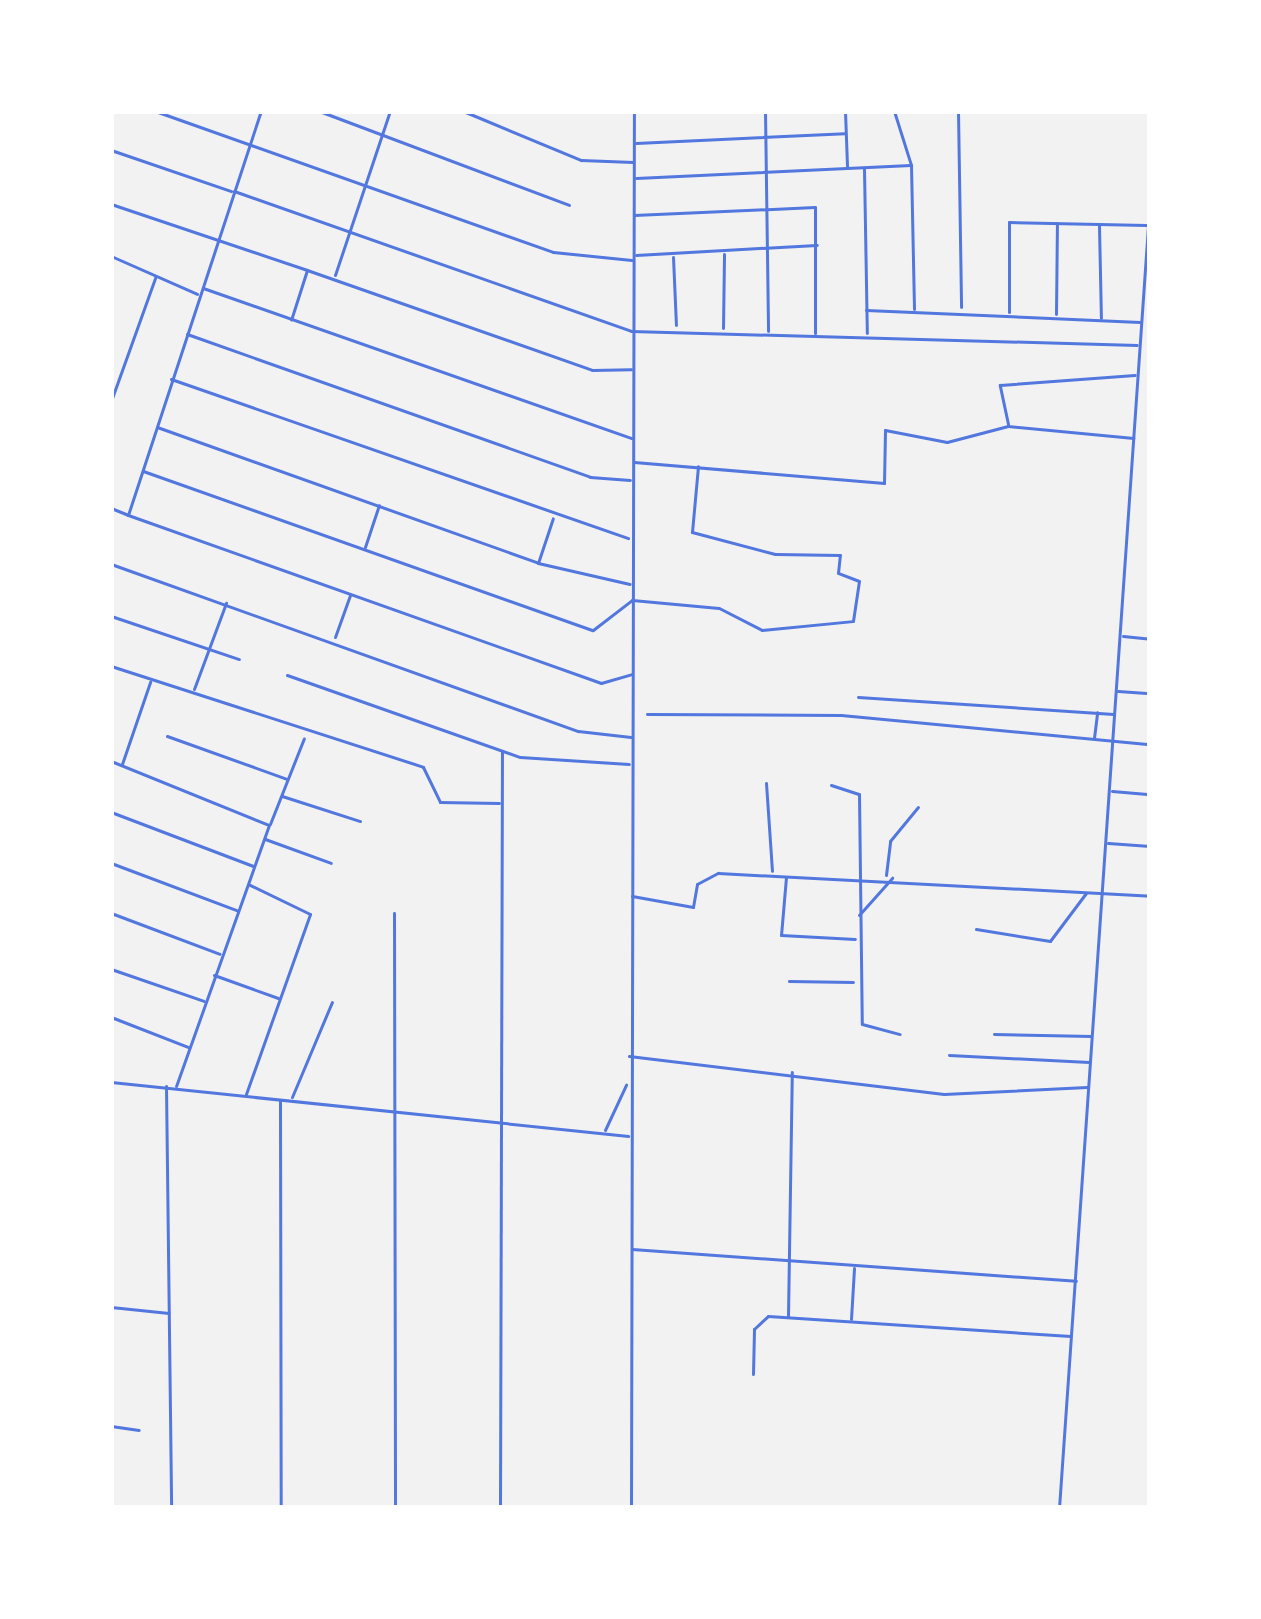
<!DOCTYPE html>
<html>
<head>
<meta charset="utf-8">
<style>
  body { margin:0 }
  #map { position:relative; width:1261px; height:1619px; overflow:hidden; background:#f2f2f2; font-family:"Space Grotesk",sans-serif }
  div>[style] { position:absolute }
  [style*='--x'] { left:calc(var(--x)*1px); top:calc(var(--y)*1px); width:calc(var(--w)*1px); rotate:calc(var(--a)*1deg) }
  .minor>* { height:3px; margin:-1.5px; padding:0 1.5px; transform-origin:1.5px; border-radius:1.5px; background:#5277de }
  span { translate:-50% -50%; white-space:nowrap; text-align:center; line-height:1.15; -webkit-text-stroke:10px #fff; paint-order:stroke }
  .frame { position:absolute; inset:0; border:114px solid #fff; pointer-events:none }
</style>
</head>
<body>
<div id="map">
  <div class="minor">
    <div style="--x:155;--y:111;--w:422;--a:19.5"></div>
    <div style="--x:553;--y:252;--w:79;--a:5.8"></div>
    <div style="--x:319;--y:111;--w:267;--a:20.6"></div>
    <div style="--x:463;--y:111;--w:128;--a:22.6"></div>
    <div style="--x:581;--y:160;--w:52;--a:2.2"></div>
    <div style="--x:765;--y:111;--w:220;--a:89.2"></div>
    <div style="--x:845;--y:111;--w:55;--a:87.9"></div>
    <div style="--x:894;--y:111;--w:57;--a:72.5"></div>
    <div style="--x:911;--y:165;--w:144;--a:88.8"></div>
    <div style="--x:958;--y:111;--w:196;--a:89.1"></div>
    <div style="--x:111;--y:116;--w:5;--a:-79"></div>
    <div style="--x:636;--y:143;--w:209;--a:-2.7"></div>
    <div style="--x:111;--y:150;--w:127;--a:18.9"></div>
    <div style="--x:864;--y:169;--w:164;--a:89"></div>
    <div style="--x:636;--y:178;--w:275;--a:-2.7"></div>
    <div style="--x:234;--y:191;--w:421;--a:19.4"></div>
    <div style="--x:631;--y:331;--w:506;--a:1.58"></div>
    <div style="--x:111;--y:204;--w:207;--a:18.6"></div>
    <div style="--x:307;--y:270;--w:52;--a:107.7"></div>
    <div style="--x:634;--y:215;--w:181;--a:-2.5"></div>
    <div style="--x:815;--y:207;--w:126;--a:90"></div>
    <div style="--x:1099;--y:226;--w:92;--a:88.8"></div>
    <div style="--x:636;--y:255;--w:181;--a:-3.2"></div>
    <div style="--x:111;--y:256;--w:94;--a:23.8"></div>
    <div style="--x:673;--y:257;--w:68;--a:87.5"></div>
    <div style="--x:307;--y:270;--w:302;--a:19.3"></div>
    <div style="--x:592;--y:370;--w:39;--a:-1"></div>
    <div style="--x:335;--y:275;--w:173;--a:-71.5"></div>
    <div style="--x:203;--y:288;--w:454;--a:19.3"></div>
    <div style="--x:866;--y:310;--w:274;--a:2.5"></div>
    <div style="--x:1009;--y:312;--w:90;--a:-90"></div>
    <div style="--x:1009;--y:222;--w:137;--a:1.3"></div>
    <div style="--x:1056;--y:314;--w:91;--a:-89.4"></div>
    <div style="--x:723;--y:328;--w:74;--a:-89.2"></div>
    <div style="--x:187;--y:334;--w:428;--a:19.5"></div>
    <div style="--x:590;--y:477;--w:40;--a:4.3"></div>
    <div style="--x:171;--y:379;--w:484;--a:19.2"></div>
    <div style="--x:111;--y:401;--w:131;--a:-70.3"></div>
    <div style="--x:1008;--y:424;--w:40;--a:-102"></div>
    <div style="--x:1000;--y:385;--w:135;--a:-4.2"></div>
    <div style="--x:157;--y:427;--w:405;--a:19.6"></div>
    <div style="--x:538;--y:563;--w:47;--a:-71.6"></div>
    <div style="--x:634;--y:462;--w:251;--a:4.8"></div>
    <div style="--x:884;--y:483;--w:53;--a:-88.9"></div>
    <div style="--x:885;--y:430;--w:63;--a:11"></div>
    <div style="--x:947;--y:442;--w:63;--a:-14.7"></div>
    <div style="--x:1008;--y:426;--w:126;--a:5.5"></div>
    <div style="--x:143;--y:471;--w:477;--a:19.5"></div>
    <div style="--x:593;--y:630;--w:49;--a:-37.6"></div>
    <div style="--x:632;--y:600;--w:87;--a:5.3"></div>
    <div style="--x:719;--y:608;--w:48;--a:27.1"></div>
    <div style="--x:762;--y:630;--w:91;--a:-5.6"></div>
    <div style="--x:853;--y:621;--w:40;--a:-81.5"></div>
    <div style="--x:859;--y:581;--w:22;--a:-159"></div>
    <div style="--x:838;--y:573;--w:18;--a:-84"></div>
    <div style="--x:840;--y:555;--w:65;--a:-179.1"></div>
    <div style="--x:775;--y:554;--w:86;--a:-165.2"></div>
    <div style="--x:692;--y:532;--w:66;--a:-84.8"></div>
    <div style="--x:111;--y:508;--w:18;--a:22"></div>
    <div style="--x:128;--y:515;--w:425;--a:-71.8"></div>
    <div style="--x:128;--y:515;--w:502;--a:19.55"></div>
    <div style="--x:601;--y:683;--w:32;--a:-16"></div>
    <div style="--x:365;--y:547;--w:44;--a:-71.6"></div>
    <div style="--x:538;--y:563;--w:94;--a:12.9"></div>
    <div style="--x:111;--y:564;--w:496;--a:19.7"></div>
    <div style="--x:578;--y:731;--w:53;--a:6.5"></div>
    <div style="--x:111;--y:616;--w:135;--a:18.6"></div>
    <div style="--x:1123;--y:636;--w:27;--a:6"></div>
    <div style="--x:335;--y:637;--w:45;--a:-70.3"></div>
    <div style="--x:111;--y:666;--w:328;--a:17.9"></div>
    <div style="--x:423;--y:767;--w:39;--a:64"></div>
    <div style="--x:440;--y:802;--w:59;--a:1"></div>
    <div style="--x:287;--y:675;--w:247;--a:19.4"></div>
    <div style="--x:520;--y:757;--w:109;--a:3.7"></div>
    <div style="--x:194;--y:689;--w:92;--a:-69.6"></div>
    <div style="--x:1118;--y:691;--w:32;--a:4"></div>
    <div style="--x:858;--y:697;--w:256;--a:3.8"></div>
    <div style="--x:647;--y:714;--w:194;--a:0.3"></div>
    <div style="--x:841;--y:715;--w:310;--a:5.4"></div>
    <div style="--x:167;--y:736;--w:127;--a:19.7"></div>
    <div style="--x:1094;--y:738;--w:26;--a:-83"></div>
    <div style="--x:111;--y:761;--w:170;--a:22.1"></div>
    <div style="--x:269;--y:825;--w:277;--a:109.6"></div>
    <div style="--x:122;--y:764;--w:87;--a:-71.1"></div>
    <div style="--x:766;--y:783;--w:88;--a:86.1"></div>
    <div style="--x:831;--y:785;--w:29;--a:18"></div>
    <div style="--x:859;--y:794;--w:230;--a:89.3"></div>
    <div style="--x:862;--y:1024;--w:39;--a:15"></div>
    <div style="--x:1112;--y:791;--w:38;--a:5"></div>
    <div style="--x:282;--y:796;--w:82;--a:17.8"></div>
    <div style="--x:111;--y:812;--w:152;--a:20.8"></div>
    <div style="--x:270;--y:824;--w:92;--a:-68.4"></div>
    <div style="--x:265;--y:839;--w:70;--a:20"></div>
    <div style="--x:1108;--y:843;--w:42;--a:4.1"></div>
    <div style="--x:111;--y:863;--w:134;--a:20.6"></div>
    <div style="--x:886;--y:875;--w:34;--a:-83"></div>
    <div style="--x:890;--y:841;--w:44;--a:-50.5"></div>
    <div style="--x:786;--y:877;--w:58;--a:94.9"></div>
    <div style="--x:781;--y:935;--w:74;--a:3.1"></div>
    <div style="--x:632;--y:896;--w:62;--a:10.2"></div>
    <div style="--x:693;--y:907;--w:23;--a:-80"></div>
    <div style="--x:697;--y:884;--w:24;--a:-28"></div>
    <div style="--x:718;--y:873;--w:433;--a:3"></div>
    <div style="--x:111;--y:913;--w:116;--a:20.6"></div>
    <div style="--x:394;--y:913;--w:595;--a:89.9"></div>
    <div style="--x:859;--y:915;--w:50;--a:-48.3"></div>
    <div style="--x:976;--y:929;--w:75;--a:9.2"></div>
    <div style="--x:1050;--y:941;--w:60;--a:-53.1"></div>
    <div style="--x:111;--y:969;--w:98;--a:19"></div>
    <div style="--x:214;--y:975;--w:68;--a:19.8"></div>
    <div style="--x:789;--y:981;--w:64;--a:0.9"></div>
    <div style="--x:111;--y:1017;--w:83;--a:21.3"></div>
    <div style="--x:994;--y:1034;--w:97;--a:1.2"></div>
    <div style="--x:949;--y:1055;--w:140;--a:2.9"></div>
    <div style="--x:629;--y:1056;--w:317;--a:6.9"></div>
    <div style="--x:944;--y:1094;--w:143;--a:-2.8"></div>
    <div style="--x:111;--y:1082;--w:520;--a:5.96"></div>
    <div style="--x:166;--y:1086;--w:422;--a:89.3"></div>
    <div style="--x:246;--y:1094;--w:191;--a:-70.4"></div>
    <div style="--x:310;--y:914;--w:67;--a:-154.2"></div>
    <div style="--x:292;--y:1097;--w:103;--a:-67.2"></div>
    <div style="--x:280;--y:1100;--w:408;--a:89.9"></div>
    <div style="--x:605;--y:1130;--w:50;--a:-65"></div>
    <div style="--x:632;--y:1249;--w:445;--a:4.1"></div>
    <div style="--x:111;--y:1307;--w:58;--a:5.9"></div>
    <div style="--x:788;--y:1316;--w:244;--a:-89.1"></div>
    <div style="--x:851;--y:1319;--w:51;--a:-86.6"></div>
    <div style="--x:753;--y:1374;--w:45;--a:-88.7"></div>
    <div style="--x:754;--y:1329;--w:19;--a:-43"></div>
    <div style="--x:768;--y:1316;--w:303;--a:3.8"></div>
    <div style="--x:111;--y:1426;--w:28;--a:8"></div>
    <div style="--x:500;--y:1508;--w:756;--a:-89.85"></div>
    <div style="--x:631;--y:1508;--w:1397;--a:-89.88"></div>
    <div style="--x:1059;--y:1508;--w:1314;--a:-86.03"></div>
  </div>
  <div class="frame"></div>
</div>
</body>
</html>
